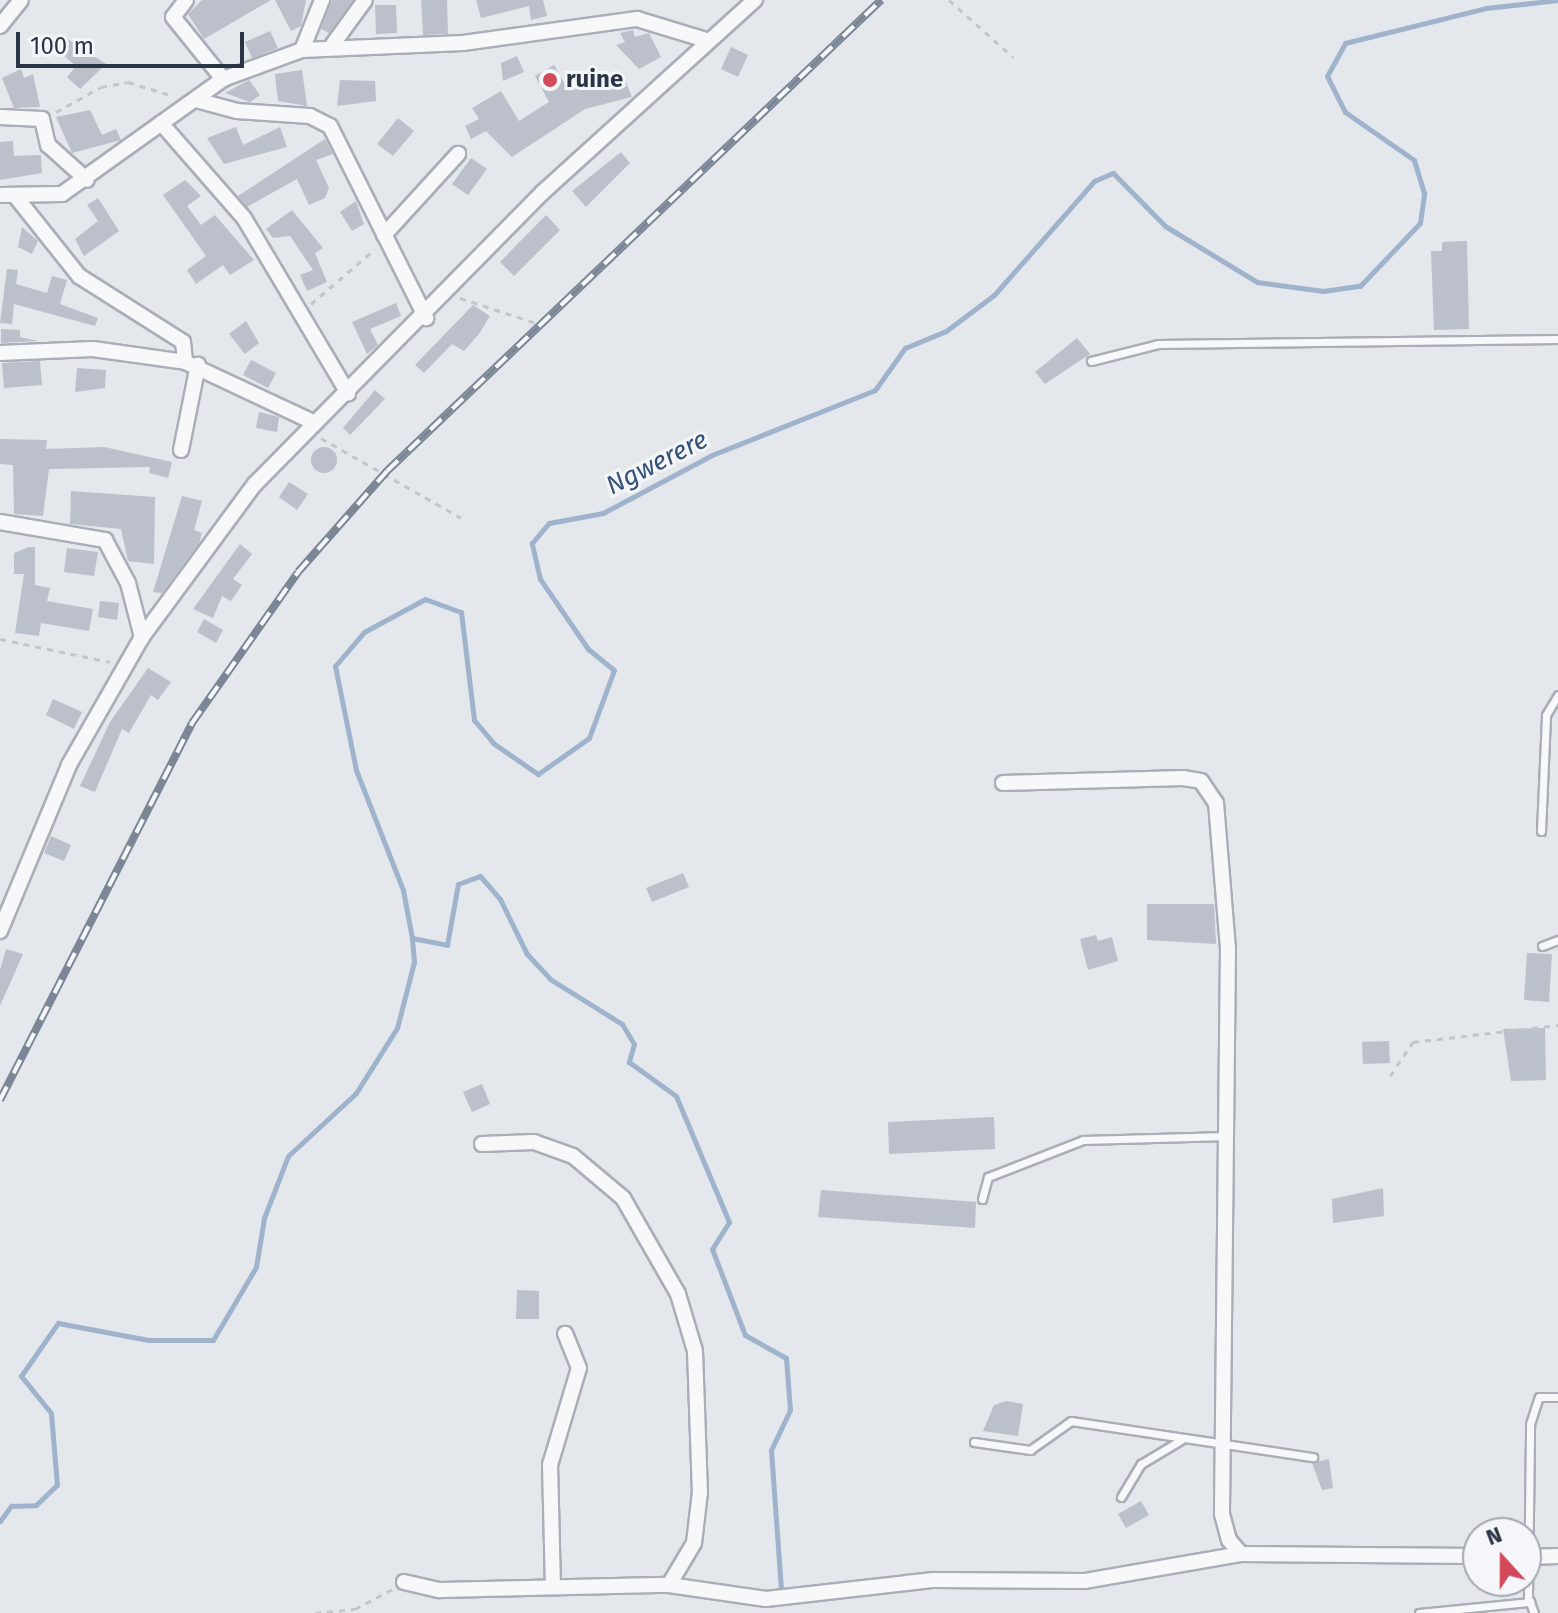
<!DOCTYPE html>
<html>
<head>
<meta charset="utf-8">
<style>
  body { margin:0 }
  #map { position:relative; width:1558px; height:1613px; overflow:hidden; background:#e4e7ec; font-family:"Fira Sans",sans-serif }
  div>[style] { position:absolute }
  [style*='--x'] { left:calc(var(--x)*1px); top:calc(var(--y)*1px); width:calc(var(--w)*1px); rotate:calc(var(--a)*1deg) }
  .stream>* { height:5px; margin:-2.5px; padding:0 2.5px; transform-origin:2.5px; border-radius:2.5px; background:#9fb4cc }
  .building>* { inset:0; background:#bbc0ca }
  .round { border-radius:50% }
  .path>* { height:3px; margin-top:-1.5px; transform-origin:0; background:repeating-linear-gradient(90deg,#c2c5cb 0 6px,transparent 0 12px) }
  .roads { filter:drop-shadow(2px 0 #a9aeb7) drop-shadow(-2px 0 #a9aeb7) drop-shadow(0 2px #a9aeb7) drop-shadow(0 -2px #a9aeb7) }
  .service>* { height:7px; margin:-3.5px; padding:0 3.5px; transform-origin:3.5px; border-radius:3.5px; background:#f7f8fa }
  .minor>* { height:14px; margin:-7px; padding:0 7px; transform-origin:7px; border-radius:7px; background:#f7f8fa }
  .rail>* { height:8px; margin-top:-4px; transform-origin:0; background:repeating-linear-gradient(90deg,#f4f6f9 0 15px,#7d8696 0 30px); box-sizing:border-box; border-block:2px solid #7d8696 }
  .dots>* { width:22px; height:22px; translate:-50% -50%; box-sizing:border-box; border:4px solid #f4f6f9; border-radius:50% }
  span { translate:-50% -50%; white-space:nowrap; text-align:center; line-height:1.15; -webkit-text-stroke:6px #f4f6f9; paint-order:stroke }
  .poi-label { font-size:24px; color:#2b3445; font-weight:700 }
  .left { translate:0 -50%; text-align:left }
  .water-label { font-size:26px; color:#34527a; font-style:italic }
  .north { position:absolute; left:1462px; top:1517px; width:80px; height:80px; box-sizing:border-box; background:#f4f6f9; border:2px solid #a4a8b1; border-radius:50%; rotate:339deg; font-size:22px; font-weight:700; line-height:32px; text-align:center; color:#2b3445 }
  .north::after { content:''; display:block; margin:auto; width:28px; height:36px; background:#d1495b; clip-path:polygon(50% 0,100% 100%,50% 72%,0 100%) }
  .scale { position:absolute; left:16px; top:32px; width:228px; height:36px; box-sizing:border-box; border:4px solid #2b3445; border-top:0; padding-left:10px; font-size:24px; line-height:28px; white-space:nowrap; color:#2b3445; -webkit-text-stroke:6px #f4f6f9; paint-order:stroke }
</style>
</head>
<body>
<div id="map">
  <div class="stream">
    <div style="--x:412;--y:938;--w:36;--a:11"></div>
    <div style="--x:447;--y:945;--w:62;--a:-79.8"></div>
    <div style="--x:458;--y:884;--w:23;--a:-20"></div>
    <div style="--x:480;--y:876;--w:30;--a:49"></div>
    <div style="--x:500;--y:899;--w:61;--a:63.9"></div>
    <div style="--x:527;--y:954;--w:34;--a:47"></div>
    <div style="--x:550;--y:979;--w:85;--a:32"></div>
    <div style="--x:622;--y:1024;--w:23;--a:59"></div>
    <div style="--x:634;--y:1044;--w:19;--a:106"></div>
    <div style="--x:629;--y:1062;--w:58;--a:35.9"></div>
    <div style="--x:676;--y:1096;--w:137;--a:67.2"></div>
    <div style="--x:729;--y:1222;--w:32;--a:122"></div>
    <div style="--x:712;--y:1249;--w:92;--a:69"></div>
    <div style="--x:745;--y:1335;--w:47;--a:29.3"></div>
    <div style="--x:786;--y:1358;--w:52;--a:85.6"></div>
    <div style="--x:790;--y:1410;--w:44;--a:115.4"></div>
    <div style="--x:771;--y:1450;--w:138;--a:85.9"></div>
    <div style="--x:0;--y:1521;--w:19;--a:-54"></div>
    <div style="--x:11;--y:1506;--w:25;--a:-2"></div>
    <div style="--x:36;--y:1505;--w:29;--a:-44"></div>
    <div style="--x:57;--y:1485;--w:72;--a:-94.8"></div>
    <div style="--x:51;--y:1413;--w:48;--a:-129"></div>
    <div style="--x:21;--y:1376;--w:65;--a:-55.1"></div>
    <div style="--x:58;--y:1323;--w:92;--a:10.7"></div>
    <div style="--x:148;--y:1340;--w:65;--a:0"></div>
    <div style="--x:213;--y:1340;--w:85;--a:-59.5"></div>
    <div style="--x:256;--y:1267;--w:50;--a:-80.7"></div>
    <div style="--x:264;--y:1218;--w:66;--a:-68.8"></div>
    <div style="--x:288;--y:1156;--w:93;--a:-42.8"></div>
    <div style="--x:356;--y:1093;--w:77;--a:-57.8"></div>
    <div style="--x:397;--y:1028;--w:68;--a:-75.6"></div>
    <div style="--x:414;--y:962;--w:24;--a:-95"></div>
    <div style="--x:412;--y:938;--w:49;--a:-100.6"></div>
    <div style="--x:403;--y:890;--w:129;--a:-111.4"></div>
    <div style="--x:356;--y:770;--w:106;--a:-101.4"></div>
    <div style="--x:335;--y:666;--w:45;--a:-49.5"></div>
    <div style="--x:364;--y:632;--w:69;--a:-28.4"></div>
    <div style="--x:425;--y:599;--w:38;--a:20"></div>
    <div style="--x:461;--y:612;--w:109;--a:83.1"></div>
    <div style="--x:474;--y:720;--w:30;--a:50"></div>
    <div style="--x:493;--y:743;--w:55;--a:34.6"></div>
    <div style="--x:538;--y:774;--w:62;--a:-35.2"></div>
    <div style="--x:589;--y:738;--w:72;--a:-69.8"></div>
    <div style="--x:614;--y:670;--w:33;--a:-141"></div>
    <div style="--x:588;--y:649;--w:85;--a:-124.4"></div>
    <div style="--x:540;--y:579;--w:37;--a:-103"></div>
    <div style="--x:532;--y:543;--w:26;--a:-50"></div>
    <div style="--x:549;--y:523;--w:55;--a:-10.5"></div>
    <div style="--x:603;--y:513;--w:123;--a:-28"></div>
    <div style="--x:712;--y:455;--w:175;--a:-21.7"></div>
    <div style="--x:875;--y:390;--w:52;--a:-54.5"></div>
    <div style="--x:905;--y:348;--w:44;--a:-22.5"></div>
    <div style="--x:946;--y:331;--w:60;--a:-36.9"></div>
    <div style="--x:994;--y:295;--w:152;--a:-48.7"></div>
    <div style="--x:1094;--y:181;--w:21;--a:-23"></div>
    <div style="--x:1113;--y:173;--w:74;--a:45.5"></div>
    <div style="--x:1165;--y:226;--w:108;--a:31.3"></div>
    <div style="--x:1257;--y:282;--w:67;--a:7.8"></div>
    <div style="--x:1323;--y:291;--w:37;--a:-8"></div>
    <div style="--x:1360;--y:286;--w:87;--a:-46.4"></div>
    <div style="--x:1420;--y:223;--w:30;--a:-82"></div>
    <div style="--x:1424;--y:193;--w:34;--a:-107"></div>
    <div style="--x:1414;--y:160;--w:84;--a:-145.2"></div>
    <div style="--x:1345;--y:112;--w:40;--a:-116.6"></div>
    <div style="--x:1327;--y:76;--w:38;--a:-61"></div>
    <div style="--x:1345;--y:43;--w:145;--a:-13.9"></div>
    <div style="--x:1486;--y:8;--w:72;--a:-6.3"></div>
  </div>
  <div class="building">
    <div style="clip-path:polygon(202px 0,271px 0,204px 39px,188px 14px)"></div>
    <div style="clip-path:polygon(275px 0,306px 0,301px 26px,291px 31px)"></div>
    <div style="clip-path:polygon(332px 0,353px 0,329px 33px,321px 29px)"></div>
    <div style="clip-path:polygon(421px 0,447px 0,448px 34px,423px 35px)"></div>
    <div style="clip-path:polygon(476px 0,543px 0,547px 16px,531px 20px,529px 6px,481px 18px)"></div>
    <div style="clip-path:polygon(375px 5px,396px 5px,397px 33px,376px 34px)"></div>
    <div style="clip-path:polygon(633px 30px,635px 37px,649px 33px,661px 57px,639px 69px,616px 45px,625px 42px,620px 33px)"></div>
    <div style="clip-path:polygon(270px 31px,278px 48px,252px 58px,245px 42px)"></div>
    <div style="clip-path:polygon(60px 34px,106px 64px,80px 89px,67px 77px,76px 66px,51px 45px)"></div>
    <div style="clip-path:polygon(731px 47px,748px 55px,738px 77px,721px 69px)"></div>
    <div style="clip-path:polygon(517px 56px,524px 72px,503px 81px,501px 63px)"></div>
    <div style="clip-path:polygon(554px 65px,569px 91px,622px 72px,632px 97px,585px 109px,512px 157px,486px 131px,471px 139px,465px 126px,479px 119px,472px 108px,501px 91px,519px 121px,549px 102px,535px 76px)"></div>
    <div style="clip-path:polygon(21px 69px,24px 78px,33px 74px,40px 107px,14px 108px,2px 78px)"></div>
    <div style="clip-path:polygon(302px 70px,307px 106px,278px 101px,275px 74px)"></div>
    <div style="clip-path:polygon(249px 80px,260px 95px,250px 102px,225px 93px)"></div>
    <div style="clip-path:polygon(340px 80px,375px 81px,376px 101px,337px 106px)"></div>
    <div style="clip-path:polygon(90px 110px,102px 135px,116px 129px,121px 140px,72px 153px,56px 117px)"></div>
    <div style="clip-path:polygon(398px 118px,414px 131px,393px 156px,377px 144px)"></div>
    <div style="clip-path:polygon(236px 127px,243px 145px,280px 127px,287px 147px,224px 164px,207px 138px)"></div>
    <div style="clip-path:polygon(325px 139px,333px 154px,316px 160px,329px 188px,325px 198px,309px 205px,297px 179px,247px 207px,238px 196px)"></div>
    <div style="clip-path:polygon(13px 141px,14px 156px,41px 155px,42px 173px,0 180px,0 142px)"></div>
    <div style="clip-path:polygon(621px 152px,630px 163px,586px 207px,572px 191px)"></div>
    <div style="clip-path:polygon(471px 158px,487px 169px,468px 195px,452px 184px)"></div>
    <div style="clip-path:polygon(185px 180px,201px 196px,187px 206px,201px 225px,215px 215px,254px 260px,230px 275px,223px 265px,196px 284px,187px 270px,206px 256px,163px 195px)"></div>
    <div style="clip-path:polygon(98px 198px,119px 231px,84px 256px,75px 239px,98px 221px,87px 205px)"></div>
    <div style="clip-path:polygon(356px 201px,364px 224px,352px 231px,340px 212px)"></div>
    <div style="clip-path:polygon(292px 210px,323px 248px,315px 253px,327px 282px,307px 291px,300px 275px,313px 270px,290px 236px,273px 238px,266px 229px)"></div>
    <div style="clip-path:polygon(546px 215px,560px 230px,514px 276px,500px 262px)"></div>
    <div style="clip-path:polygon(22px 227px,38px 241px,32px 254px,18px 247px)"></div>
    <div style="clip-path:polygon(1467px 241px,1469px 329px,1434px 330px,1431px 251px,1442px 251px,1442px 242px)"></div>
    <div style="clip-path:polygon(7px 269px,18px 270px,16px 284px,47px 293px,52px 276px,67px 280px,60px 304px,98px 318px,95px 326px,14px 304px,12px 324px,0 323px)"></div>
    <div style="clip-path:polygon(396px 303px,401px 316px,370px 329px,378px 345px,367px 354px,352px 322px)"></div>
    <div style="clip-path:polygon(473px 305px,490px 316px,479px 334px,464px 351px,452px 344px,424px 373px,415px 365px)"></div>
    <div style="clip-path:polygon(246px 321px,259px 343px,245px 354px,229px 334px)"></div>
    <div style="clip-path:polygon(1px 329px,20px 330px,20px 337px,38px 341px,1px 343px)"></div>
    <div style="clip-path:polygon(1077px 338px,1090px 354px,1045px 384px,1035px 372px)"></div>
    <div style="clip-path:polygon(251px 360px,276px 373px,268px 388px,243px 375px)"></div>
    <div style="clip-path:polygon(40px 361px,42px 385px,4px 388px,2px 363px)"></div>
    <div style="clip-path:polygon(77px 368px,106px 370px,105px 388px,75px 392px)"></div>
    <div style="clip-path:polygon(375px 390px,385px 399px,350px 435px,343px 428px)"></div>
    <div style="clip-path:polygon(259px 412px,279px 417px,277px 432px,256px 428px)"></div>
    <div style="clip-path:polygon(0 439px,47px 440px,46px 449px,104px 447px,172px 462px,168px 478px,149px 473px,150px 467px,49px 469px,43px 516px,14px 514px,13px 465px,0 464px)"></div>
    <div class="round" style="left:311px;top:447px;width:26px;height:26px"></div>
    <div style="clip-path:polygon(289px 482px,308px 494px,297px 510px,279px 497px)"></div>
    <div style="clip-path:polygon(71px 491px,155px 497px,154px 564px,128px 561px,121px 529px,70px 524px)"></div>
    <div style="clip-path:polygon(182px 496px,202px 501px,194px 530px,202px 533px,199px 543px,162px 593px,153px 592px)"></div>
    <div style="clip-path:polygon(240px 544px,252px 554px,233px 579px,242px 585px,231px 601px,222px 596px,213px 618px,193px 609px)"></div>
    <div style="clip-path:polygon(29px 547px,35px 547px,35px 585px,50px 588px,47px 601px,93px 609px,89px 631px,41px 623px,39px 636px,15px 633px,24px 574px,14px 574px,14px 553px)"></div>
    <div style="clip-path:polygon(67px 548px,98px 552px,94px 576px,64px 572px)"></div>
    <div style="clip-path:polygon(100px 601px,119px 603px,117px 620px,98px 617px)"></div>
    <div style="clip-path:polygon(204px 619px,223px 630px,216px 643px,197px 632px)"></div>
    <div style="clip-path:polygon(148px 668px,171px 682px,158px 700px,151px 695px,129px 733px,122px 729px,95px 792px,80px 786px,110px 722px)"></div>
    <div style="clip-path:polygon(53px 699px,82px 712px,74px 729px,46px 715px)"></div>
    <div style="clip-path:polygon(51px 836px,71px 845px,64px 861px,44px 853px)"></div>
    <div style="clip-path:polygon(683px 873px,689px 887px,652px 902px,646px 888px)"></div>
    <div style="clip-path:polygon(1147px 904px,1214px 904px,1216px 944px,1147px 940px)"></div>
    <div style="clip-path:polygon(1096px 935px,1098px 941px,1112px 937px,1118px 961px,1088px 970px,1080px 939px)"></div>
    <div style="clip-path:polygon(6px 949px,23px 954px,0 1006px,0 970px)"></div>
    <div style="clip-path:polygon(1527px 953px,1552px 954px,1549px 1002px,1524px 1000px)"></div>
    <div style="clip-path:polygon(1545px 1028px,1546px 1080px,1511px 1081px,1503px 1029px)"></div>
    <div style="clip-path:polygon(1389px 1041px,1390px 1063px,1363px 1064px,1362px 1042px)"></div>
    <div style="clip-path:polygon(482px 1084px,490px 1104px,472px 1112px,463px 1092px)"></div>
    <div style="clip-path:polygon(994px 1117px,995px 1149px,889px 1154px,888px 1122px)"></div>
    <div style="clip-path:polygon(1383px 1188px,1384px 1216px,1333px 1223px,1332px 1199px)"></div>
    <div style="clip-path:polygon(821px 1190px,976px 1202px,975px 1228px,818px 1217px)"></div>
    <div style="clip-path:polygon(517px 1290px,539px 1291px,539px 1319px,516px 1319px)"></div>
    <div style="clip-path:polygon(1006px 1401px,1023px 1404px,1018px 1436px,983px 1431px,994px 1405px)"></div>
    <div style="clip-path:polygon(1329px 1459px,1333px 1488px,1322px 1490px,1312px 1463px)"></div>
    <div style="clip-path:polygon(1141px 1501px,1149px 1515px,1126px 1528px,1118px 1514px)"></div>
  </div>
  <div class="path">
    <div style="--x:949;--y:0;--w:86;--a:41.7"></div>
    <div style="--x:56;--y:112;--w:51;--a:-29.1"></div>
    <div style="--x:101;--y:87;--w:27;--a:-10"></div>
    <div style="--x:128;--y:82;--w:48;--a:16.9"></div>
    <div style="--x:460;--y:298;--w:86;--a:18.2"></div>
    <div style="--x:311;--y:304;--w:84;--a:-40.7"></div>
    <div style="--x:321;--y:438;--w:161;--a:29.7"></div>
    <div style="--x:0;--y:639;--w:112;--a:11.8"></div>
    <div style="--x:1390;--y:1076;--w:41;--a:-55.9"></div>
    <div style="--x:1413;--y:1042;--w:146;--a:-6.7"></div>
    <div style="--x:315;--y:1613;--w:40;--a:-5.7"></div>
    <div style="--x:355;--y:1609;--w:43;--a:-27.8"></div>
  </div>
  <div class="roads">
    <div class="service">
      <div style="--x:1091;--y:361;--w:69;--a:-14.2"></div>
      <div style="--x:1158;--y:344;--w:400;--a:-0.7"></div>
      <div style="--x:1541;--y:831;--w:116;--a:-87.5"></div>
      <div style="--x:1546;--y:715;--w:23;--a:-59"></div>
      <div style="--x:1542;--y:946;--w:17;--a:-21"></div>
      <div style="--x:982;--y:1199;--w:23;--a:-75"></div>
      <div style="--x:988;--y:1177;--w:102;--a:-21.3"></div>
      <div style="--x:1083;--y:1140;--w:144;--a:-1.6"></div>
      <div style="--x:974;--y:1442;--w:57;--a:8.1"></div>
      <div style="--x:1030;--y:1450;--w:50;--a:-35.3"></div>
      <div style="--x:1071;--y:1421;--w:245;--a:8.5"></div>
      <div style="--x:1121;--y:1497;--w:39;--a:-59"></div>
      <div style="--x:1141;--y:1464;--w:47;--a:-31"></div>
      <div style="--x:1419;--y:1613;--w:112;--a:-5.7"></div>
      <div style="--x:1534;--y:1613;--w:17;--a:-111"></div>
      <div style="--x:1528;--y:1597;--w:173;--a:-89.3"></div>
      <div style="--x:1530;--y:1424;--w:28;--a:-72"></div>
      <div style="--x:1539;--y:1397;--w:19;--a:0"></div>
    </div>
    <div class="minor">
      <div style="--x:186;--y:0;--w:21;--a:127"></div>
      <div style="--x:173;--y:17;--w:80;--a:51.1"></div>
      <div style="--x:0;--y:26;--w:33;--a:-51"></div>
      <div style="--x:333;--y:44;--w:54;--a:-54"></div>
      <div style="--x:302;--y:50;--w:54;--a:-68.2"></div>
      <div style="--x:196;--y:100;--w:42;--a:15"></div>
      <div style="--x:237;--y:111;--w:73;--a:3.9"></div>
      <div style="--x:310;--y:116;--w:22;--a:27"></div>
      <div style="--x:330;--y:126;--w:215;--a:63.4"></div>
      <div style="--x:0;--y:117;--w:42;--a:2.7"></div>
      <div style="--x:42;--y:119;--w:27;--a:77"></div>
      <div style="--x:48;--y:145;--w:52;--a:41.9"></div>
      <div style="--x:161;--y:123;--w:126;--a:48.9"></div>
      <div style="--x:244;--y:218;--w:204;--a:59.3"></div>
      <div style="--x:0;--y:195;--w:62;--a:-0.9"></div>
      <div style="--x:62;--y:194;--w:198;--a:-35.5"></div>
      <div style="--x:223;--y:79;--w:84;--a:-20.2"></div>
      <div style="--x:302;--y:50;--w:161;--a:-2.5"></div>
      <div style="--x:463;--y:43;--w:176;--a:-7.9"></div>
      <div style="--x:637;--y:19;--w:72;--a:16.9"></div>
      <div style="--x:17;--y:198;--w:100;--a:51.5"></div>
      <div style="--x:79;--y:276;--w:123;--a:32.4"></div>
      <div style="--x:183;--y:342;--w:20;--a:84"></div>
      <div style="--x:384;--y:235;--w:110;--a:-47.6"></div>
      <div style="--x:0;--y:353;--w:93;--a:-2.5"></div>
      <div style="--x:93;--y:349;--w:93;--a:8"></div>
      <div style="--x:185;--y:362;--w:144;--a:25.1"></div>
      <div style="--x:181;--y:450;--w:87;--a:-78.7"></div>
      <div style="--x:0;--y:522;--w:107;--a:9.7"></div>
      <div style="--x:105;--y:540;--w:49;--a:61.9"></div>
      <div style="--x:128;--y:583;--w:56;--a:75.5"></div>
      <div style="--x:1003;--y:783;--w:180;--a:-1.6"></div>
      <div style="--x:1183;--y:778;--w:18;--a:9"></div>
      <div style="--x:1201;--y:781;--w:27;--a:56"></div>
      <div style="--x:1216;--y:803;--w:145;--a:85.3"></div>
      <div style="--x:1228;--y:948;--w:566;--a:90.61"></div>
      <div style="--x:1222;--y:1514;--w:27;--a:75"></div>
      <div style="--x:1229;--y:1540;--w:18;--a:49"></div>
      <div style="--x:1241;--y:1554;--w:237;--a:0.5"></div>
      <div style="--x:0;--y:931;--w:180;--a:-67.4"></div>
      <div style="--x:69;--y:765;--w:147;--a:-60.3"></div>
      <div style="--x:142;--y:637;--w:190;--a:-53.6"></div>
      <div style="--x:255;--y:484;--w:410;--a:-45.4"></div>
      <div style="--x:543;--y:192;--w:286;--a:-42.2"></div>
      <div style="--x:482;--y:1144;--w:52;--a:-2.2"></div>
      <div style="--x:534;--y:1142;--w:41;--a:19.7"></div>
      <div style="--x:573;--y:1156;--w:65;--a:40"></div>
      <div style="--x:623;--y:1198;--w:111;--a:60.2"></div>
      <div style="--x:678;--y:1294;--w:59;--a:73.4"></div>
      <div style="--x:695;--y:1351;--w:141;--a:88"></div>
      <div style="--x:700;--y:1492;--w:51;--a:96.7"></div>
      <div style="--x:694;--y:1543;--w:49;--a:120.8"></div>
      <div style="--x:1526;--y:1557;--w:32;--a:-2"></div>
      <div style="--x:404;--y:1582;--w:37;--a:13"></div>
      <div style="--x:440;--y:1590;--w:229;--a:-1.3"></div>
      <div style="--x:669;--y:1585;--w:98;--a:8.2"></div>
      <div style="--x:766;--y:1599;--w:169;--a:-6.5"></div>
      <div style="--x:934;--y:1580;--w:151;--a:0.4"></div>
      <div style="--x:1085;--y:1581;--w:158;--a:-9.8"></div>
      <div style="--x:553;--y:1587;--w:122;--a:-91.4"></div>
      <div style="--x:550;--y:1465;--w:101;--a:-73.4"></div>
      <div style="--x:579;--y:1368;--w:37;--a:-112"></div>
    </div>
  </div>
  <div class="rail">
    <div style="--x:0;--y:1100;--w:423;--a:-63"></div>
    <div style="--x:192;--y:723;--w:184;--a:-54.9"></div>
    <div style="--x:298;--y:572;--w:135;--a:-48.6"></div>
    <div style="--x:387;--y:471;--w:683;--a:-43.63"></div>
  </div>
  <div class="dots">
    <div style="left:550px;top:80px;background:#d1495b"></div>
  </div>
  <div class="poi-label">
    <span class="left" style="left:566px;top:80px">ruine</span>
  </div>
  <div class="water-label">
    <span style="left:657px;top:463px;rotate:-27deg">Ngwerere</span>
  </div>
  <div class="north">N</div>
  <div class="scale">100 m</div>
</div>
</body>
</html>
